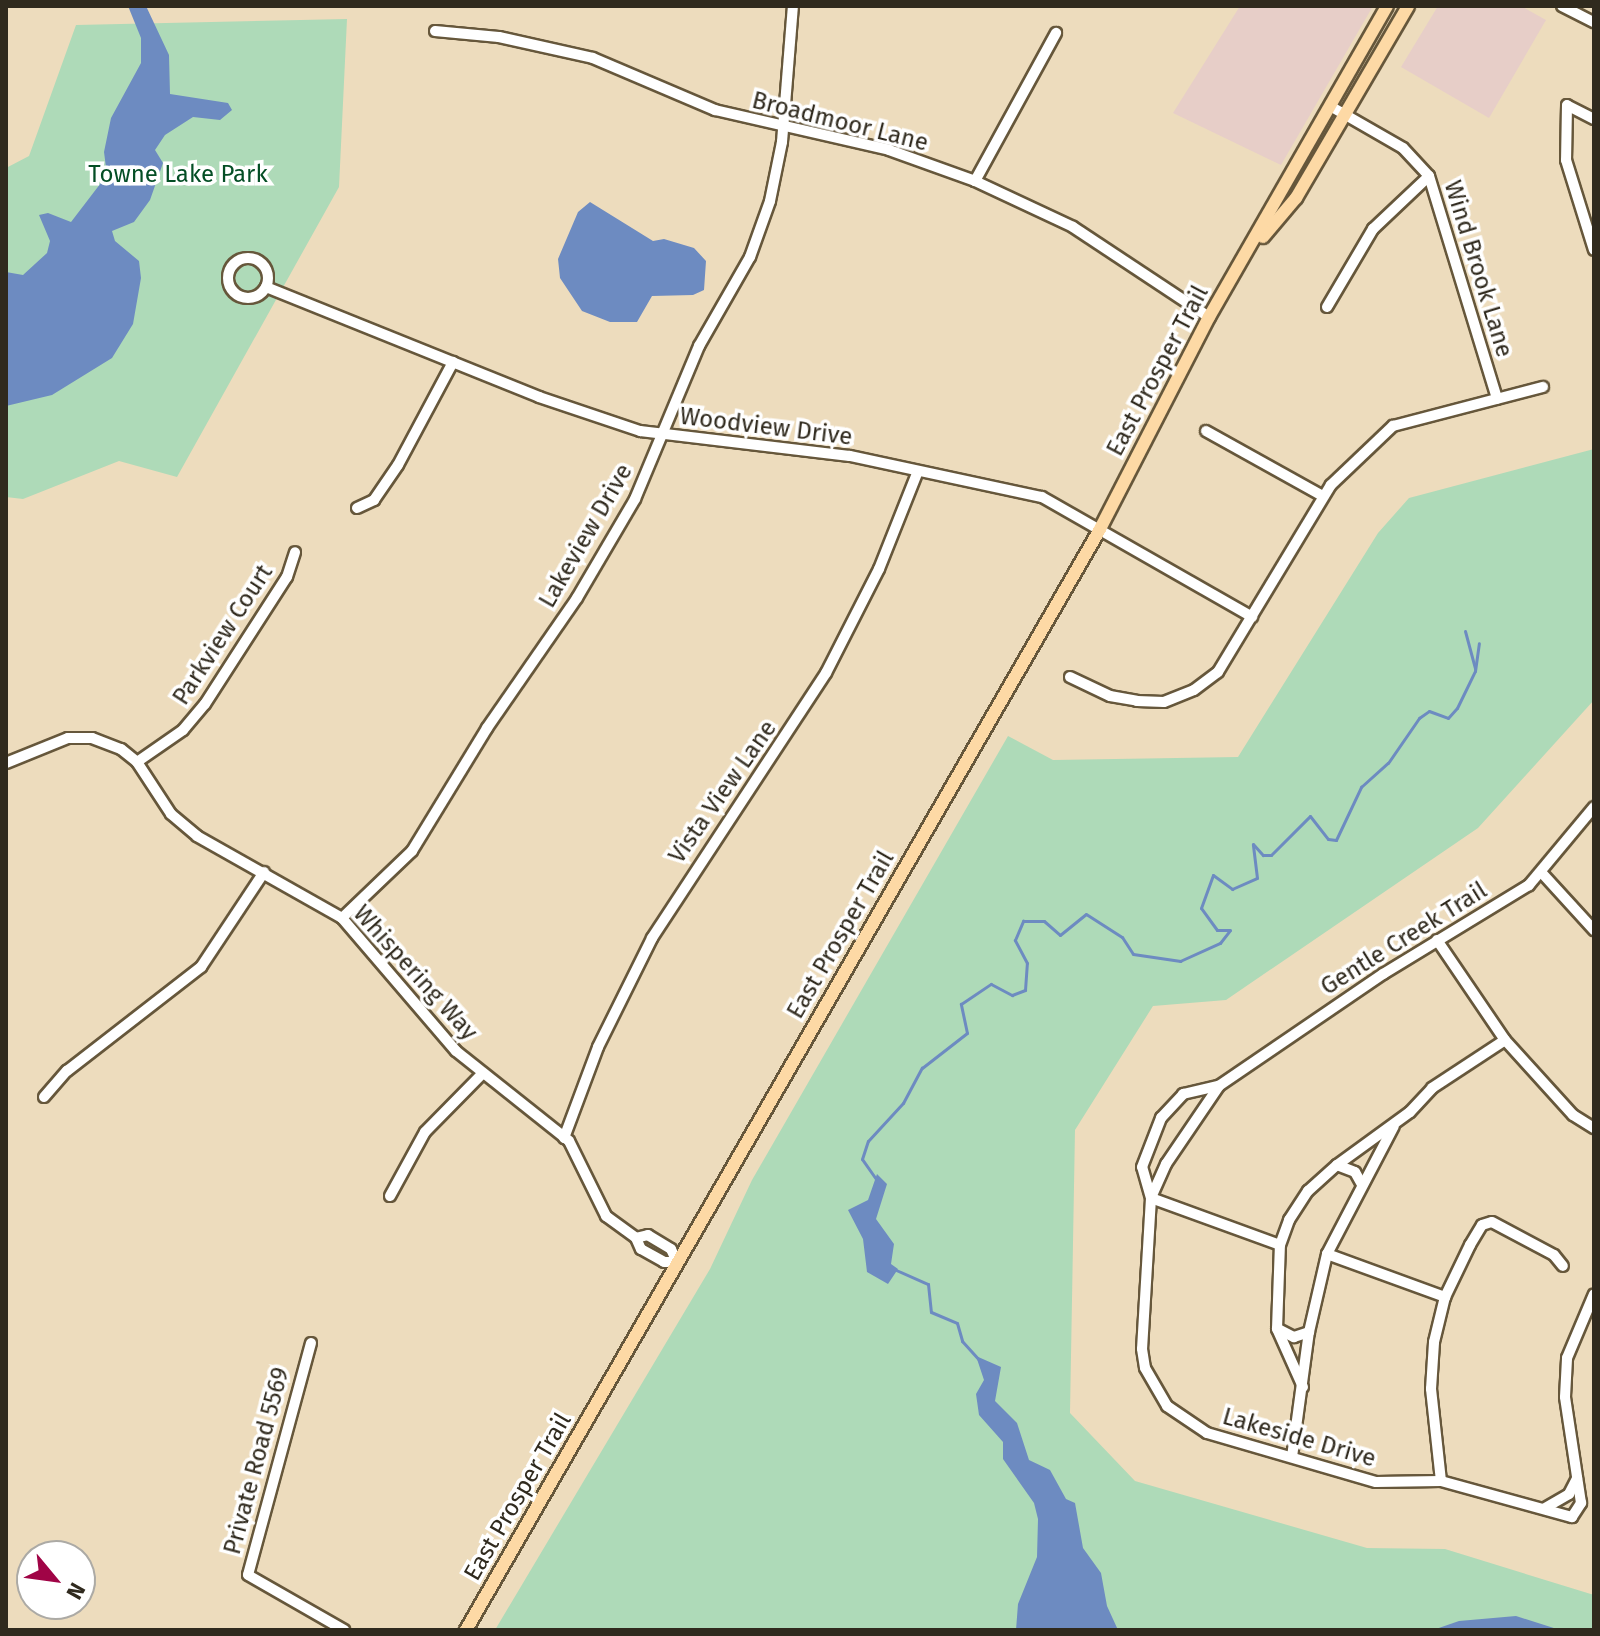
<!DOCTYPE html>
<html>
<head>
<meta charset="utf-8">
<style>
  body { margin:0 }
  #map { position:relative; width:1600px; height:1636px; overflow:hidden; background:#eddcbd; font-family:"Fira Sans",sans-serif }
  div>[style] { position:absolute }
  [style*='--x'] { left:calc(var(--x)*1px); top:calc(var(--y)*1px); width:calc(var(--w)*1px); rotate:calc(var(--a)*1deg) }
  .commercial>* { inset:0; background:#e7cec8 }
  .green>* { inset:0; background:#aedab8 }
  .water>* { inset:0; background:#6d8bc1 }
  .stream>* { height:3px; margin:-1.5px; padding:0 1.5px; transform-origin:1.5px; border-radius:1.5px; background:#6d8bc1 }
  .roads { filter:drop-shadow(2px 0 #66573b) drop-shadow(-2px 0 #66573b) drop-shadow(0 2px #66573b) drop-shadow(0 -2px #66573b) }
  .minor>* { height:10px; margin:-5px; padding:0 5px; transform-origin:5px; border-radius:5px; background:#fff }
  .minor>.ring { margin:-5px; padding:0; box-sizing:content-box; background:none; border:10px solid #fff; border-radius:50% }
  .major>* { height:12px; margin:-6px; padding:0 6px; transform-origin:6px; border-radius:6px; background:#fdd9a5 }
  span { translate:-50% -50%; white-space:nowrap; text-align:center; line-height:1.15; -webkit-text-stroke:7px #fff; paint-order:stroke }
  .street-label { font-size:24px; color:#302a1e }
  .park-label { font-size:24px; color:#044e25 }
  .frame { position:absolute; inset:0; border:8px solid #302a1e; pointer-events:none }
  .north { position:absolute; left:16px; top:1540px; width:80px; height:80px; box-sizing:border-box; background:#fff; border:2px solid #acaaa5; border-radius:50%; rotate:119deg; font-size:22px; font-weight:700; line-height:32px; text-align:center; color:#302a1e }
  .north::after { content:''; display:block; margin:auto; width:28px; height:36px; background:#a00446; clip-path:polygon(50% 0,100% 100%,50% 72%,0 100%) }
</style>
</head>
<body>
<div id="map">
  <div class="commercial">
    <div style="clip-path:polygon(1240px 6px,1373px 6px,1281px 165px,1173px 113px)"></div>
    <div style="clip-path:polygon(1438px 6px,1521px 6px,1546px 20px,1489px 118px,1401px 67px)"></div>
  </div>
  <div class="green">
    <div style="clip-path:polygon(347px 19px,339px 187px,177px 477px,119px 461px,23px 499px,6px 497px,6px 168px,29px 156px,76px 25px)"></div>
    <div style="clip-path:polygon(1594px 449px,1594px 700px,1478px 828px,1226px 1000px,1153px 1006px,1075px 1130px,1070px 1413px,1135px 1481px,1367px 1548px,1445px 1549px,1594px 1595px,1594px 1630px,495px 1630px,710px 1269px,752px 1180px,1008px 736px,1053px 760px,1238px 757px,1378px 533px,1409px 498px)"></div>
  </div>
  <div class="water">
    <div style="clip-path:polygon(128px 6px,146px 6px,169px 55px,170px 94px,228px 103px,232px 110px,220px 120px,193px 117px,165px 135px,155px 150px,163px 163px,150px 200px,134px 222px,112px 231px,115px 241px,139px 261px,141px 278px,133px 324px,112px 358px,52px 395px,6px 406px,6px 272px,23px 275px,47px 253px,50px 241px,39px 215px,48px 213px,71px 222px,107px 175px,104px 152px,111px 118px,141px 63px,141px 38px)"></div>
    <div style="clip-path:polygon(590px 202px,653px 241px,664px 239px,694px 248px,706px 261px,704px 290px,693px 295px,652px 296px,637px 322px,610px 322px,582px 311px,560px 278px,558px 259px,578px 212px)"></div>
    <div style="clip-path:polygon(877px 1174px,887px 1184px,876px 1219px,894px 1244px,891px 1264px,898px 1269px,888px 1284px,867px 1272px,863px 1239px,848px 1210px,868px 1200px)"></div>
    <div style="clip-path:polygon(976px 1356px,1001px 1367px,995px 1401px,1017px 1423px,1029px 1460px,1050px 1470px,1066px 1499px,1075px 1503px,1083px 1548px,1101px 1573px,1107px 1606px,1118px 1630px,1016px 1630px,1018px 1604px,1037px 1557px,1038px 1519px,1034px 1503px,1003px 1459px,1003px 1442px,979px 1415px,976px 1394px,984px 1380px)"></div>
    <div style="clip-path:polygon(1516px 1616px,1560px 1630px,1433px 1630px,1459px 1621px)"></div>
  </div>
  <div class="stream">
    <div style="--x:1465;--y:631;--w:39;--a:75"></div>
    <div style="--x:876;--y:1179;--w:24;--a:-125"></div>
    <div style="--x:862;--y:1159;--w:19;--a:-72"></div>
    <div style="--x:868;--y:1141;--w:52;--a:-47.4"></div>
    <div style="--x:903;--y:1103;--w:40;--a:-62"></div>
    <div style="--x:922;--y:1068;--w:57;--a:-37.9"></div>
    <div style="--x:967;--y:1033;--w:30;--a:-102"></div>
    <div style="--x:961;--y:1004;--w:36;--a:-34"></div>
    <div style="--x:991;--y:984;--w:24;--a:28"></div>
    <div style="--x:1012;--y:995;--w:14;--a:-21"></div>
    <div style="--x:1025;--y:990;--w:27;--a:-86"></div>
    <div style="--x:1027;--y:963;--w:26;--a:-118"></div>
    <div style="--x:1015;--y:940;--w:21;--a:-67"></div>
    <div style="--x:1023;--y:921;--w:21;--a:0"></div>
    <div style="--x:1044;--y:921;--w:21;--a:41"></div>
    <div style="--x:1060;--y:935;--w:33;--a:-39"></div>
    <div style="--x:1086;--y:914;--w:43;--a:32.6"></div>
    <div style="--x:1122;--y:937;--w:20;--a:57"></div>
    <div style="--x:1133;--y:954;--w:48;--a:8.5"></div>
    <div style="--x:1180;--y:961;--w:44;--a:-24.2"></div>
    <div style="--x:1220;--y:943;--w:16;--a:-52"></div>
    <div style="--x:1230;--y:930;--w:13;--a:180"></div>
    <div style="--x:1217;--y:930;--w:27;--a:-126"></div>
    <div style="--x:1201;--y:908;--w:35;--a:-70"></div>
    <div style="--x:1213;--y:875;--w:24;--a:36"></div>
    <div style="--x:1232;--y:889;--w:27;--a:-24"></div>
    <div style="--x:1257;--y:878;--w:34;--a:-97"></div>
    <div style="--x:1253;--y:844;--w:15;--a:48"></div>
    <div style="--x:1263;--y:855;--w:8;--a:0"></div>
    <div style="--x:1271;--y:855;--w:55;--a:-45"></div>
    <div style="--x:1310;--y:816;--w:29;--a:52"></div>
    <div style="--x:1328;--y:839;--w:8;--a:7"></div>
    <div style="--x:1336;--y:840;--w:59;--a:-64.7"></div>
    <div style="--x:1361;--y:787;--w:36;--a:-42"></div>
    <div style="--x:1388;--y:763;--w:55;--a:-55.4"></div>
    <div style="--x:1419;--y:718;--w:12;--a:-35"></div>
    <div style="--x:1429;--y:711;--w:20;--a:20"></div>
    <div style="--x:1448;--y:718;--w:13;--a:-48"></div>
    <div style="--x:1457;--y:708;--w:41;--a:-64.1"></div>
    <div style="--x:1475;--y:671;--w:28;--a:-82"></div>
    <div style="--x:896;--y:1270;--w:35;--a:24"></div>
    <div style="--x:928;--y:1284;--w:28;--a:84"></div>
    <div style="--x:931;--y:1312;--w:28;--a:23"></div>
    <div style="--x:957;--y:1323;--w:19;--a:74"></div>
    <div style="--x:962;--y:1341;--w:24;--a:48"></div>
  </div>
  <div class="roads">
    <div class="minor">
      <div style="--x:1562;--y:6;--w:36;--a:27"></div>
      <div style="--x:435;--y:31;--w:64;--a:5.4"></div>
      <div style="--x:499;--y:37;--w:96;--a:12.6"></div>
      <div style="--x:593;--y:58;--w:133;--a:23.1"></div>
      <div style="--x:715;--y:110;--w:179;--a:12.9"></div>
      <div style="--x:889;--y:150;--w:91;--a:19.8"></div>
      <div style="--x:975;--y:181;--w:108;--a:25.1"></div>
      <div style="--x:1073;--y:227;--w:163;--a:33.5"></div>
      <div style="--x:1330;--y:106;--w:84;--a:29.9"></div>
      <div style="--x:1403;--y:148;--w:38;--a:47"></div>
      <div style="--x:1429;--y:176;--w:233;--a:73"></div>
      <div style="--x:1594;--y:119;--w:30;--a:-153"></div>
      <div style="--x:1567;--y:105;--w:55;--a:91"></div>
      <div style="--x:1566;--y:160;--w:94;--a:72.7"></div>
      <div style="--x:975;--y:181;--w:169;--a:-61.3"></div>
      <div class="ring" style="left:228px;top:258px;width:30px;height:30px"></div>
      <div style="--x:266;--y:287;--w:294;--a:21.9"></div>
      <div style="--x:539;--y:397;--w:107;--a:18.6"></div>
      <div style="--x:640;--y:431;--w:211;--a:6.8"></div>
      <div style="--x:850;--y:456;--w:196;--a:12.1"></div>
      <div style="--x:1042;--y:497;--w:242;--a:29.7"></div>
      <div style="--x:1327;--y:307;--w:91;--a:-59.5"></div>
      <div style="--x:1373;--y:229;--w:77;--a:-43.4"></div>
      <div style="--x:1206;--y:431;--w:134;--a:29.1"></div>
      <div style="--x:357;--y:508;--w:19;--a:-25"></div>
      <div style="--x:374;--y:500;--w:42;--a:-55.6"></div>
      <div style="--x:398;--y:465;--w:117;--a:-61.9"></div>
      <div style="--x:1070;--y:677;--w:44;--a:25.4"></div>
      <div style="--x:1110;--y:696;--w:27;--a:10"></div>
      <div style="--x:1137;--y:701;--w:27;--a:2"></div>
      <div style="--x:1164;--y:702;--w:32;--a:-22"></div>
      <div style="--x:1194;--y:690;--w:30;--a:-37"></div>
      <div style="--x:1218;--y:672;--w:218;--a:-58.9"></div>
      <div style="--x:1331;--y:485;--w:86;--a:-43.6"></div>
      <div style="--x:1393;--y:426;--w:155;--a:-14.6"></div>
      <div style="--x:137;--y:762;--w:56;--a:-34.8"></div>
      <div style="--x:183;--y:730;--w:34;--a:-50"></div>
      <div style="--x:205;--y:704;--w:151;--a:-57.2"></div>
      <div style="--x:287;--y:577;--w:26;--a:-72"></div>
      <div style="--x:6;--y:763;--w:67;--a:-22"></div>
      <div style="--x:68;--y:738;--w:24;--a:0"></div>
      <div style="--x:92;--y:738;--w:31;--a:21"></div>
      <div style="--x:121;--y:749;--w:21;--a:39"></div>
      <div style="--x:137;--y:762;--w:62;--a:56.8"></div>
      <div style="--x:171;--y:814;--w:34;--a:40"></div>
      <div style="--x:197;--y:836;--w:167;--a:29.5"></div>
      <div style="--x:342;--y:918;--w:175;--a:49.4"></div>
      <div style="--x:456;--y:1051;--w:144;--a:38.5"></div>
      <div style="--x:569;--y:1141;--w:84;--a:63.7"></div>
      <div style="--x:606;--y:1216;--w:37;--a:36"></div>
      <div style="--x:636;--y:1238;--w:12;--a:66"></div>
      <div style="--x:641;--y:1249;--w:26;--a:29"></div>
      <div style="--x:664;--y:1262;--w:13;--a:0"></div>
      <div style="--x:677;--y:1262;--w:14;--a:-115"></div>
      <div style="--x:671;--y:1249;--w:27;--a:-149"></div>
      <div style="--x:648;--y:1235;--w:12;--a:166"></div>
      <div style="--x:1594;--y:807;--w:102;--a:129.8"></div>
      <div style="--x:1529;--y:885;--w:171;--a:148.6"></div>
      <div style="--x:1383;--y:974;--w:199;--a:145.7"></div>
      <div style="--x:1219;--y:1086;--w:94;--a:124.2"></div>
      <div style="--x:1166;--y:1164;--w:37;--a:114"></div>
      <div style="--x:1151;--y:1198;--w:151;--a:93.4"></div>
      <div style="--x:1142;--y:1349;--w:19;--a:81"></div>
      <div style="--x:1145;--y:1368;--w:44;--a:59.9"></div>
      <div style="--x:1167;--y:1406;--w:48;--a:34"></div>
      <div style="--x:1207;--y:1433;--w:176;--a:16.2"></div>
      <div style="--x:1376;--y:1482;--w:65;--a:-0.9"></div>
      <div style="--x:1441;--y:1481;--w:136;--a:15.4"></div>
      <div style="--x:1572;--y:1517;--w:17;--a:-57"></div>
      <div style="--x:1581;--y:1503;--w:107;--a:-98.6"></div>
      <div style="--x:1565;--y:1397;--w:39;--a:-87"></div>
      <div style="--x:1567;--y:1358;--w:69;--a:-67.1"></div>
      <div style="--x:1541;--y:872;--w:79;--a:47.6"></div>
      <div style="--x:342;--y:918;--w:97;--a:-43.7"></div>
      <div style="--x:412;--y:851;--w:144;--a:-58.6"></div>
      <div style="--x:487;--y:728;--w:158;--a:-55.3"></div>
      <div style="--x:577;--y:598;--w:115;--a:-59.6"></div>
      <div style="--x:635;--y:499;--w:166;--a:-67.3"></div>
      <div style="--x:699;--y:346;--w:103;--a:-60.2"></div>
      <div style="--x:750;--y:257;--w:59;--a:-70.3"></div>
      <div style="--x:770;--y:201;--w:60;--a:-78.5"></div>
      <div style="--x:782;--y:142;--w:136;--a:-85.4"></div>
      <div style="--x:1437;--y:940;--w:121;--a:55.8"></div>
      <div style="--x:1505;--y:1040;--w:101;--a:47.8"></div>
      <div style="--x:1573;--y:1115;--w:25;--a:32"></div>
      <div style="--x:44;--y:1097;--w:35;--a:-49"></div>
      <div style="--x:67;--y:1071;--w:170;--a:-37.8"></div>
      <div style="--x:201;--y:967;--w:114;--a:-56.4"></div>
      <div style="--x:564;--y:1138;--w:97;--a:-69.5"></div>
      <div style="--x:598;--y:1047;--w:122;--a:-63.6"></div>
      <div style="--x:652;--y:938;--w:317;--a:-56.7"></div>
      <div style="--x:826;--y:673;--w:117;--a:-63"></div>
      <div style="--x:879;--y:569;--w:105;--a:-68.3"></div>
      <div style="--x:1337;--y:1165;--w:19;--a:21"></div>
      <div style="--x:1355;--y:1172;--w:13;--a:61"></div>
      <div style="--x:390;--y:1196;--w:73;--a:-61.3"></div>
      <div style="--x:425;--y:1132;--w:81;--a:-45.5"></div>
      <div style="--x:1151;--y:1198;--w:32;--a:-106"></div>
      <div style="--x:1142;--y:1167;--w:53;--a:-68.8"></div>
      <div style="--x:1161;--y:1118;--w:33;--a:-47"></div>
      <div style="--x:1183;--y:1094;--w:37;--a:-13"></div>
      <div style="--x:1151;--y:1198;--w:137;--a:20"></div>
      <div style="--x:1327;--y:1254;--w:126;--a:20"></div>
      <div style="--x:1278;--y:1329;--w:18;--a:27"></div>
      <div style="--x:1294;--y:1337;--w:16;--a:-18"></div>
      <div style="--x:311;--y:1343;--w:240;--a:105.2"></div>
      <div style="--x:248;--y:1575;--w:111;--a:29.8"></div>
      <div style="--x:1303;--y:1387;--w:64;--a:-114.1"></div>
      <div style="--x:1277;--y:1329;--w:84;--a:-88"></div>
      <div style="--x:1280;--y:1245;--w:27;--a:-70"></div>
      <div style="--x:1289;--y:1220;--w:35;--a:-57"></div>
      <div style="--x:1308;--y:1191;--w:39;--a:-42"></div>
      <div style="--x:1337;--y:1165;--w:90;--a:-36"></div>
      <div style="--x:1410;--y:1112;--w:33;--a:-47"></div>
      <div style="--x:1432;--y:1088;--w:87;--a:-33.3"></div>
      <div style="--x:1292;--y:1457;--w:126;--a:-82.3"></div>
      <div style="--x:1309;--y:1332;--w:80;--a:-77"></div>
      <div style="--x:1327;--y:1254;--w:144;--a:-62.4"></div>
      <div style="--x:1441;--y:1481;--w:93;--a:-96.2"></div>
      <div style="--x:1431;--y:1389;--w:47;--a:-86.3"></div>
      <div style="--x:1434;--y:1342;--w:46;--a:-76.3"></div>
      <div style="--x:1445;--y:1297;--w:58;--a:-64.3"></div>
      <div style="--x:1470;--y:1245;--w:23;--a:-59"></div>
      <div style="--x:1482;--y:1225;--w:10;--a:-17"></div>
      <div style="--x:1492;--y:1222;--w:70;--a:28"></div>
      <div style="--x:1554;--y:1255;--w:14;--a:51"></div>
      <div style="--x:1545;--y:1508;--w:28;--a:-30"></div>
      <div style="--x:1569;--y:1494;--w:18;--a:-63"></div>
    </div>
    <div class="major">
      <div style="--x:1263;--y:237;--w:51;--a:-49.8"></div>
      <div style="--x:1296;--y:198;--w:222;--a:-59.7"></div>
      <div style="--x:466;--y:1630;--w:1270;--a:-60.06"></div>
      <div style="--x:1100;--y:529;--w:238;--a:-62.8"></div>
      <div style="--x:1209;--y:317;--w:358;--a:-60.2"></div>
    </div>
  </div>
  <div class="street-label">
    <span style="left:840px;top:122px;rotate:14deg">Broadmoor Lane</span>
    <span style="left:1478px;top:269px;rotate:73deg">Wind Brook Lane</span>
    <span style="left:1158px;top:371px;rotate:-62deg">East Prosper Trail</span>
    <span style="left:766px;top:427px;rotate:7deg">Woodview Drive</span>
    <span style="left:586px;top:536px;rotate:-60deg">Lakeview Drive</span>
    <span style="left:223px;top:635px;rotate:-57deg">Parkview Court</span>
    <span style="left:723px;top:792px;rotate:-55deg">Vista View Lane</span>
    <span style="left:841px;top:935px;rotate:-60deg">East Prosper Trail</span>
    <span style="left:1404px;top:939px;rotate:-32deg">Gentle Creek Trail</span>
    <span style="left:415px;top:973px;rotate:48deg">Whispering Way</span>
    <span style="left:1299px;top:1438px;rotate:16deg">Lakeside Drive</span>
    <span style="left:257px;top:1461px;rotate:-75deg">Private Road 5569</span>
    <span style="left:518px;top:1497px;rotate:-60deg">East Prosper Trail</span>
  </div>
  <div class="park-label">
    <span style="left:178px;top:175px">Towne Lake Park</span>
  </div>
  <div class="frame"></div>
  <div class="north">N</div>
</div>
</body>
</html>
